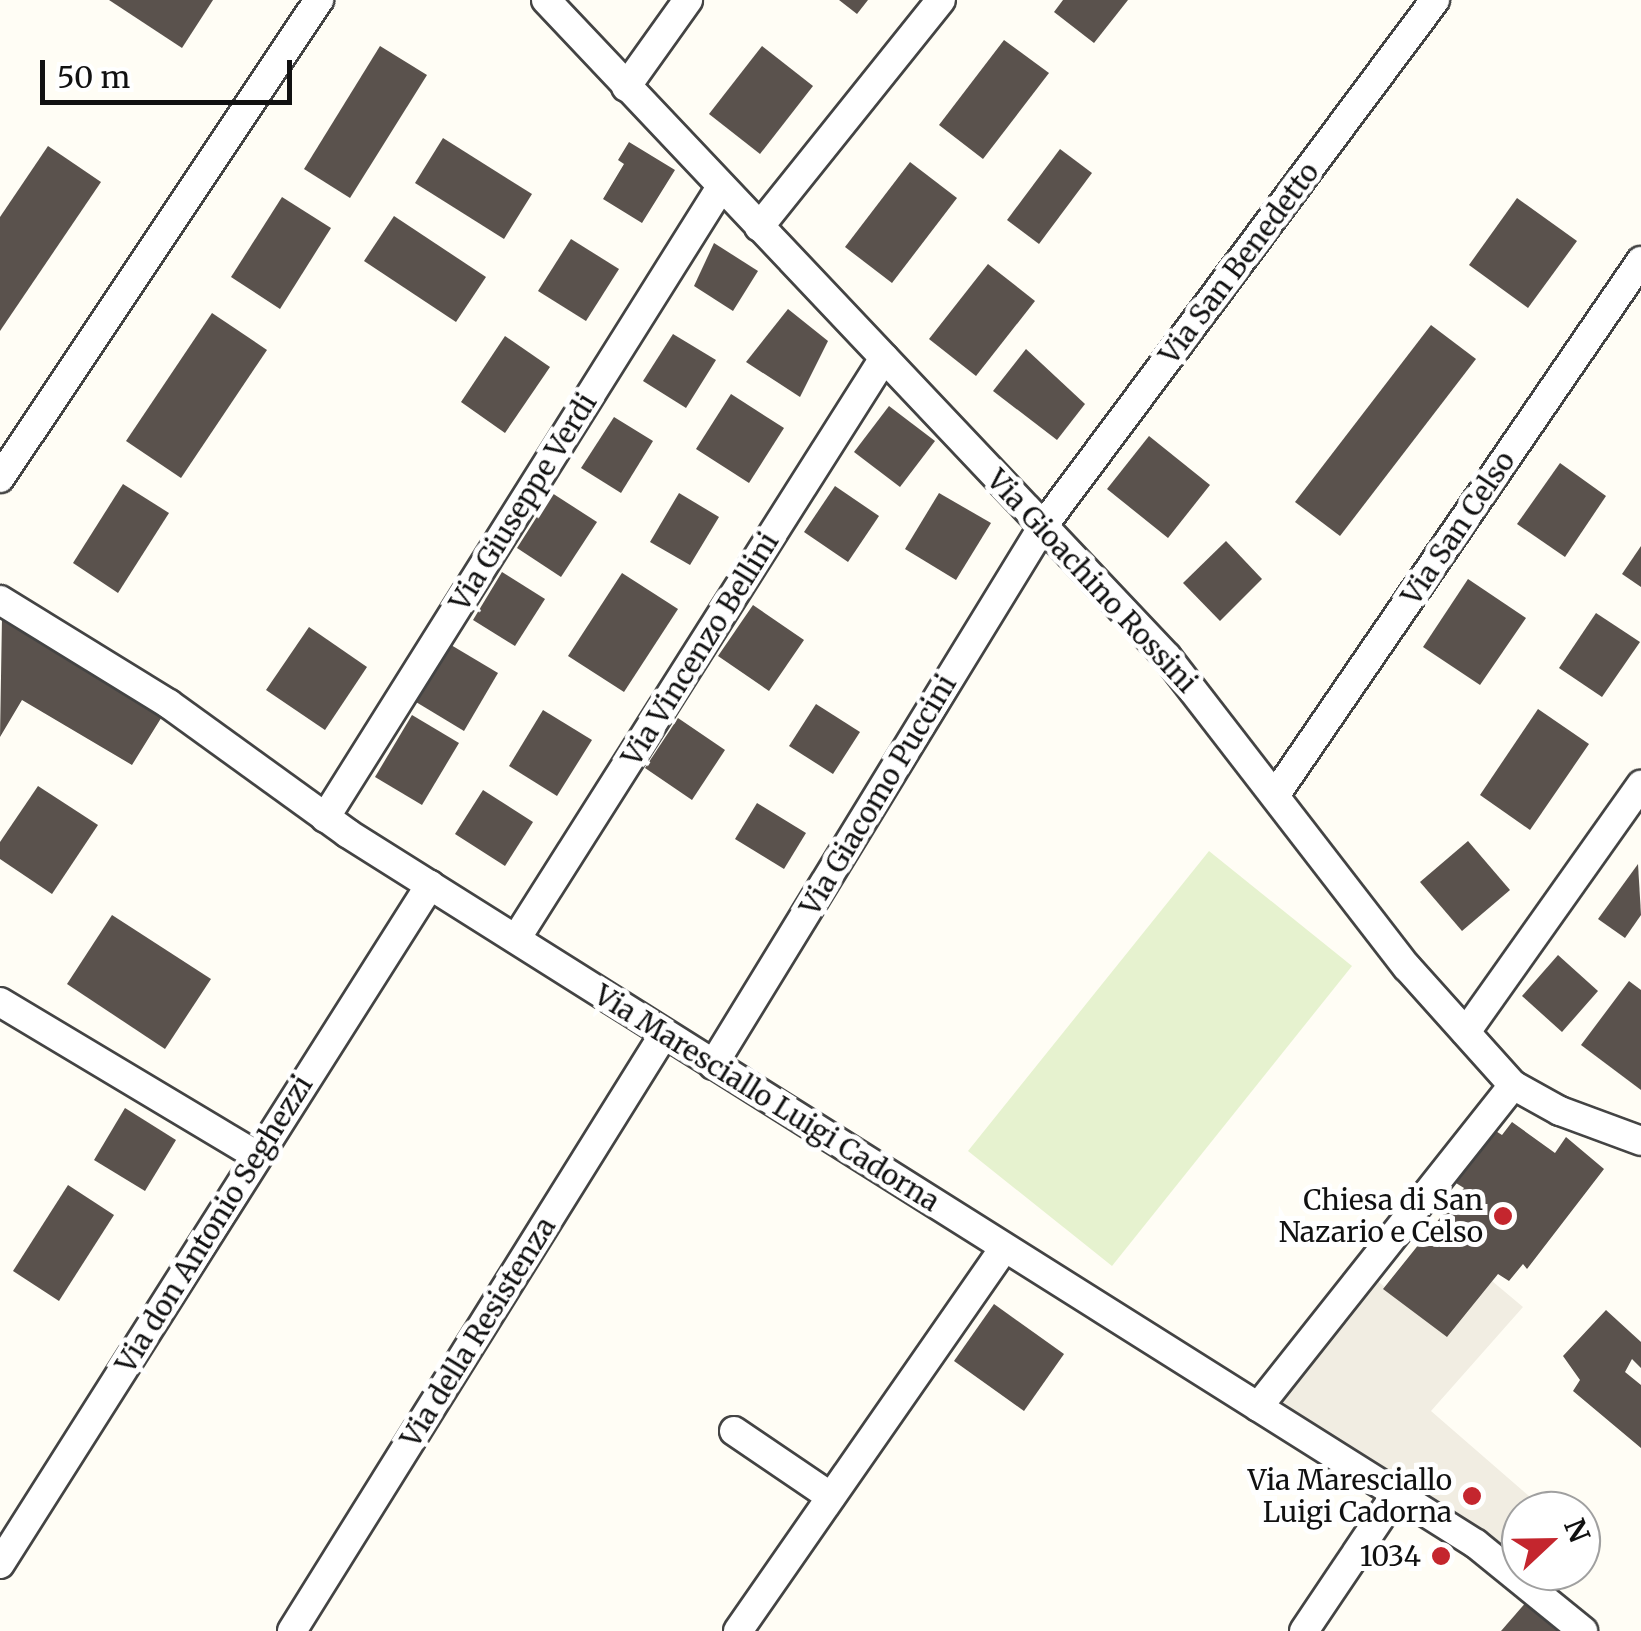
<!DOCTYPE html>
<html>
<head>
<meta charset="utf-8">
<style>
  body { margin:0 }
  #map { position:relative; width:1641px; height:1631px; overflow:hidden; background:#fffdf5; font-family:Merriweather,serif }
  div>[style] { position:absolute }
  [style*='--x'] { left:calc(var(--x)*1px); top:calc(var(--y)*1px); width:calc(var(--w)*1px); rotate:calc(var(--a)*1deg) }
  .pitch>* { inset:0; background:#e6f2cf }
  .plaza>* { inset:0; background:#f1ede2 }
  .building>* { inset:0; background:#5a524d }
  .roads { filter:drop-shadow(2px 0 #444) drop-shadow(-2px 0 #444) drop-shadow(0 2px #444) drop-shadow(0 -2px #444) }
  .street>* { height:28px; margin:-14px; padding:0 14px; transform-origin:14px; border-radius:14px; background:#fff }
  .dots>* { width:28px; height:28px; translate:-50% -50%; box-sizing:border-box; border:5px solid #fff; border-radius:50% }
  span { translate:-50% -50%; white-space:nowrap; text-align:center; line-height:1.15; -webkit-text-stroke:10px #fff; paint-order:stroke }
  .street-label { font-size:28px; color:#111 }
  .poi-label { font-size:28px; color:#111 }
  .right { translate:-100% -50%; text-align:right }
  .north { position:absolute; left:1501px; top:1491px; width:100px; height:100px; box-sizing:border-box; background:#fff; border:2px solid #a0a0a0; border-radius:50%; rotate:68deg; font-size:28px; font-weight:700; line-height:40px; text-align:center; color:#111 }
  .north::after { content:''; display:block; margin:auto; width:35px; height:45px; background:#c4262e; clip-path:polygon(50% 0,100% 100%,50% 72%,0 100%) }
  .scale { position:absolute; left:40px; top:60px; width:252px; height:45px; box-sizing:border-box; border:5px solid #111; border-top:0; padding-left:12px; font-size:30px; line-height:35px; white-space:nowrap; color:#111; -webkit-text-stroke:8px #fff; paint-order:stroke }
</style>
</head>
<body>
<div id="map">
  <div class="pitch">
    <div style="clip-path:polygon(1209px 851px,1352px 966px,1112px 1266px,968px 1151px)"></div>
  </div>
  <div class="plaza">
    <div style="clip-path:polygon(1366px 1272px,1447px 1336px,1492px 1281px,1523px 1307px,1431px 1411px,1546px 1511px,1521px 1511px,1521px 1555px,1269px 1394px)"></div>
  </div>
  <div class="building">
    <div style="clip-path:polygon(109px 0,213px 0,182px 48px)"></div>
    <div style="clip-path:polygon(839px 0,868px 0,857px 14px)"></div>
    <div style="clip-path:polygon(1063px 0,1128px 0,1094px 43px,1054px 12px)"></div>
    <div style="clip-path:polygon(1004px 40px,1049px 73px,983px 159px,939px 125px)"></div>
    <div style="clip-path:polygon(380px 46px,427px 75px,350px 198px,304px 169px)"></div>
    <div style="clip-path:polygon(762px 46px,813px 86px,760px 154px,709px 114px)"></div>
    <div style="clip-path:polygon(443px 138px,532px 194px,504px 239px,415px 183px)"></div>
    <div style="clip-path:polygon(629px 142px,675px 170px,642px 223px,603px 199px,624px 164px,618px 160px)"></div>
    <div style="clip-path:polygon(48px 146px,101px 182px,0 331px,0 217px)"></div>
    <div style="clip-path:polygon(1060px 149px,1092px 173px,1039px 244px,1007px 220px)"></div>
    <div style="clip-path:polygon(910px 162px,957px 198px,892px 283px,845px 247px)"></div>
    <div style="clip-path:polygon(282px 197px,331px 228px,280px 309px,231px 277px)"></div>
    <div style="clip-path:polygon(1517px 198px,1577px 241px,1528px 308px,1469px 265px)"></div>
    <div style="clip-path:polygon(394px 216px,486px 277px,456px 322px,364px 261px)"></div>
    <div style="clip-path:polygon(571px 239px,619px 269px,586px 321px,538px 291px)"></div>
    <div style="clip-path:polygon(714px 243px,758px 271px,733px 311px,694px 286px)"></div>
    <div style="clip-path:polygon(988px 264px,1035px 301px,976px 376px,929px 339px)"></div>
    <div style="clip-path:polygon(788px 309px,828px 341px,800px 397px,746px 362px)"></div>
    <div style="clip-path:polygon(212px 313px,267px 350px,181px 478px,126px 441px)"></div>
    <div style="clip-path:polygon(1431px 325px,1476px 359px,1340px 536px,1295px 502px)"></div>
    <div style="clip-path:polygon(673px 334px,716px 360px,686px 408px,643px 381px)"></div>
    <div style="clip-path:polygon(505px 336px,550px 367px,505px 433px,461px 402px)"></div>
    <div style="clip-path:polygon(1026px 349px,1085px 404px,1057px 440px,993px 391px)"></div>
    <div style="clip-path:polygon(731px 394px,784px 428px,749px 483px,696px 449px)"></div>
    <div style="clip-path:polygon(889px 406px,935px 441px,900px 487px,854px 452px)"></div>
    <div style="clip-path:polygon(614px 417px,653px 441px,621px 493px,581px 468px)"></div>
    <div style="clip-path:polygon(1149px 436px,1210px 485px,1168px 538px,1107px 489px)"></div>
    <div style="clip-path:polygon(1560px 463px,1606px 496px,1565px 557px,1517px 524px)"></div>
    <div style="clip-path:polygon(123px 484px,169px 513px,118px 593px,73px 563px)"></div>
    <div style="clip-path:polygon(835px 486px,879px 516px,848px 562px,804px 532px)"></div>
    <div style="clip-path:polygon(552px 493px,597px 522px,561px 577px,517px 548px)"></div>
    <div style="clip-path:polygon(679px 493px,719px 517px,690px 565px,650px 542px)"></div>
    <div style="clip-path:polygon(939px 493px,991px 523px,956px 580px,905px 549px)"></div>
    <div style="clip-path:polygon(1226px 541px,1262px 579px,1220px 621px,1183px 583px)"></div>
    <div style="clip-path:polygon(1641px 546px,1641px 587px,1622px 574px)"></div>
    <div style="clip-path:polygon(502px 572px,545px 599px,515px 646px,473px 620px)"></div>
    <div style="clip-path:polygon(622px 573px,678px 609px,624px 692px,568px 656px)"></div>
    <div style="clip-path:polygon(1468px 579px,1526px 618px,1480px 685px,1423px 647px)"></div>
    <div style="clip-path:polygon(753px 605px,804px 640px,769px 691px,718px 656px)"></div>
    <div style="clip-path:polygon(1596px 613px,1640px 642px,1602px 697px,1559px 668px)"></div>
    <div style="clip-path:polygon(2px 617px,163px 715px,132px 765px,22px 700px,0 737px)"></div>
    <div style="clip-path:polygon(309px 627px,367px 667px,325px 730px,266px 690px)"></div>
    <div style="clip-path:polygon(451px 645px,498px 673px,464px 731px,416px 702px)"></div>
    <div style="clip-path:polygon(816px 704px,860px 732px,833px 774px,789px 746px)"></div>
    <div style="clip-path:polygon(1538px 709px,1589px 744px,1530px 830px,1480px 795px)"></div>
    <div style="clip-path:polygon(543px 710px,592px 740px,557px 796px,509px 766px)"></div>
    <div style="clip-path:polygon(412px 715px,459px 743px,422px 805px,375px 777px)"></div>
    <div style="clip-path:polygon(678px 718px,725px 750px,692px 800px,645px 768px)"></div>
    <div style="clip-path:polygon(38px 786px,98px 825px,52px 894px,0 859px,0 842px)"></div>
    <div style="clip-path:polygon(483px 790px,533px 822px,505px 866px,455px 834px)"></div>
    <div style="clip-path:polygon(757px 803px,806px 833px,784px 869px,735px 839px)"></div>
    <div style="clip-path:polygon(1468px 841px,1510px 890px,1462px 931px,1420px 882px)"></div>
    <div style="clip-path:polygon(1638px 864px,1641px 915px,1625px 938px,1598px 919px)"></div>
    <div style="clip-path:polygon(112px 915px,211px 979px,165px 1049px,67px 984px)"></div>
    <div style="clip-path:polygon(1558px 955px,1598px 991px,1562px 1032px,1522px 996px)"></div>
    <div style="clip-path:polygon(1629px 981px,1641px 990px,1641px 1090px,1581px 1045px)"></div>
    <div style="clip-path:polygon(125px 1108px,176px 1140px,145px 1191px,94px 1160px)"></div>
    <div style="clip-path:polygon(1512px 1122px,1555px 1153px,1566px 1137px,1604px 1169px,1527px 1269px,1523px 1264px,1509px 1281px,1498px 1274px,1447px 1337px,1383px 1289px,1464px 1188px,1451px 1180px,1491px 1128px,1502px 1135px)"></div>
    <div style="clip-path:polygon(68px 1185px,114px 1215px,59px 1301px,13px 1271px)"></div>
    <div style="clip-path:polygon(994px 1304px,1064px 1354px,1024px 1411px,954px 1361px)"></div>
    <div style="clip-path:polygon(1606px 1310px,1641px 1342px,1641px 1368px,1632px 1359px,1625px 1372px,1641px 1385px,1641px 1448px,1573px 1391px,1580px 1380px,1563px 1356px)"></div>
    <div style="clip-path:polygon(1528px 1600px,1563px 1631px,1501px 1631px)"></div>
  </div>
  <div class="roads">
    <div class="street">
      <div style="--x:546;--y:0;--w:904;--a:46.61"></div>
      <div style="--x:1167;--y:657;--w:392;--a:52.3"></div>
      <div style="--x:1407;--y:967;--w:159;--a:48.1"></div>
      <div style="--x:1513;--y:1085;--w:54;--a:29"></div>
      <div style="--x:1560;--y:1111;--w:86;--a:20.3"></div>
      <div style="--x:626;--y:87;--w:107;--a:-54.5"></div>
      <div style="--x:759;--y:227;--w:291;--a:-51.3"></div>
      <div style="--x:0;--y:478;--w:575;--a:-56.28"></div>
      <div style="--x:0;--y:600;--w:198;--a:31.6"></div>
      <div style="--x:169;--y:704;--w:220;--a:35.9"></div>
      <div style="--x:347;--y:833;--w:1334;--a:32.2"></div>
      <div style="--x:1476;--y:1544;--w:138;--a:39.1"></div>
      <div style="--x:1276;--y:794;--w:646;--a:-55.6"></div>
      <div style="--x:325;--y:818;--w:745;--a:-57.89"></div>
      <div style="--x:516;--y:939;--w:688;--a:-57.65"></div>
      <div style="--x:0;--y:1002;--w:298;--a:30.9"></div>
      <div style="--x:1466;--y:1032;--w:303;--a:-54.7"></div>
      <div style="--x:713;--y:1065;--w:632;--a:-58.52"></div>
      <div style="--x:1043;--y:526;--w:656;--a:-53.3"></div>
      <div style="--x:1258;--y:1407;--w:411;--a:-51.6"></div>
      <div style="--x:734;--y:1431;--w:117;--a:34.2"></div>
      <div style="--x:0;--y:1564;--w:804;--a:-57.65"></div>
      <div style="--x:292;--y:1631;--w:703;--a:-58.07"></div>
      <div style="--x:738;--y:1631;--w:466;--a:-55.2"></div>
      <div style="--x:1304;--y:1631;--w:165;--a:-56.1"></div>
    </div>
  </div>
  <div class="dots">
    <div style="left:1503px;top:1216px;background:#c4262e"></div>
    <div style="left:1472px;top:1496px;background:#c4262e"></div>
    <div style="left:1441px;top:1556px;background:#c4262e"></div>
  </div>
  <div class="street-label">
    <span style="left:1239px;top:263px;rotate:-53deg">Via San Benedetto</span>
    <span style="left:523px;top:502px;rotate:-58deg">Via Giuseppe Verdi</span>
    <span style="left:1458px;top:528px;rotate:-56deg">Via San Celso</span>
    <span style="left:1092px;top:581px;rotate:47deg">Via Gioachino Rossini</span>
    <span style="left:700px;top:649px;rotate:-58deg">Via Vincenzo Bellini</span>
    <span style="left:878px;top:795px;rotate:-59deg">Via Giacomo Puccini</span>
    <span style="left:767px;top:1098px;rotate:32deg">Via Maresciallo Luigi Cadorna</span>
    <span style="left:214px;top:1224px;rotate:-58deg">Via don Antonio Seghezzi</span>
    <span style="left:478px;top:1332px;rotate:-58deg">Via della Resistenza</span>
  </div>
  <div class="poi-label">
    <span class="right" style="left:1483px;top:1216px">Chiesa di San<br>Nazario e Celso</span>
    <span class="right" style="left:1452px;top:1496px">Via Maresciallo<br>Luigi Cadorna</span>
    <span class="right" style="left:1421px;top:1556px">1034</span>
  </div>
  <div class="north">N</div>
  <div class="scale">50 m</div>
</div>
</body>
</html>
